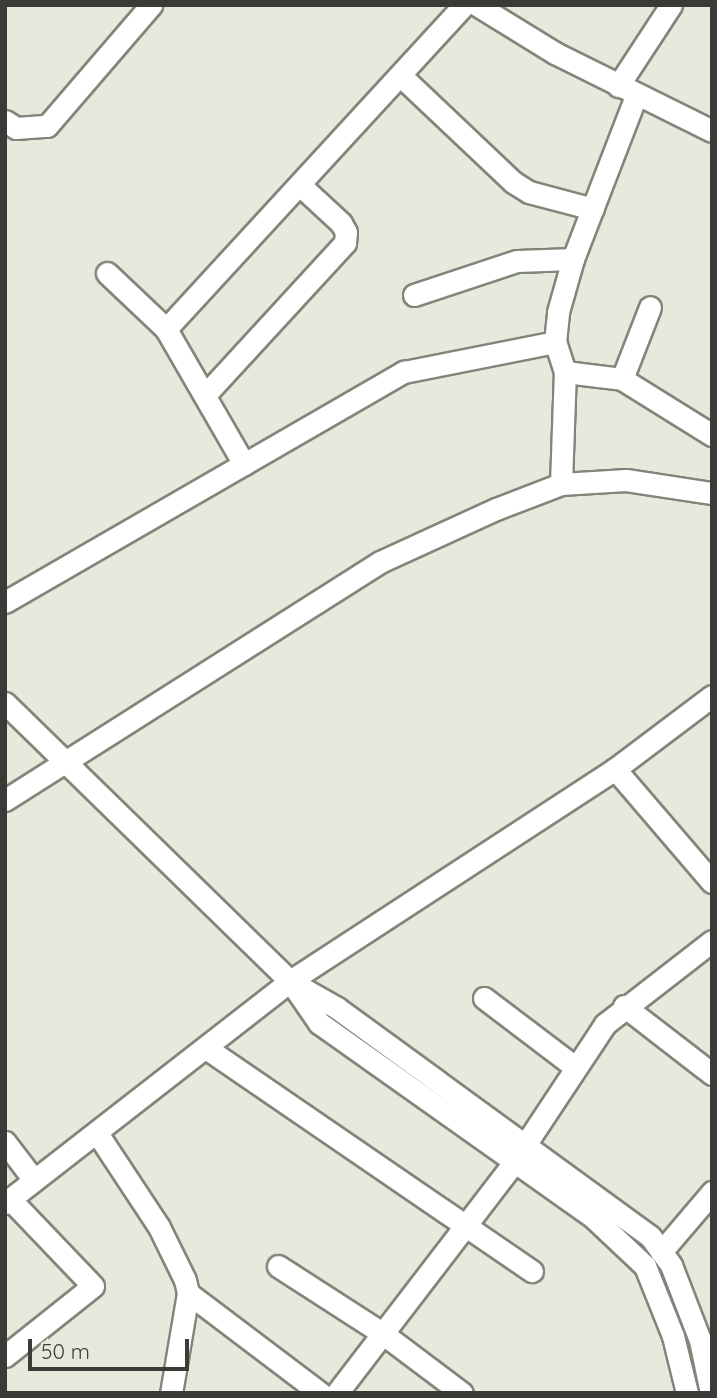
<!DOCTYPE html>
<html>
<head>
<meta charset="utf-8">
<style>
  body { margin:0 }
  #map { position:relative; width:717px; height:1398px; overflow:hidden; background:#e5eadd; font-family:Quicksand,sans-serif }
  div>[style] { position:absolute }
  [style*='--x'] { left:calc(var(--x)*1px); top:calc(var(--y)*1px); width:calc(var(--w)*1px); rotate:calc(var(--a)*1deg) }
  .roads { filter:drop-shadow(2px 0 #81867a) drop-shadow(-2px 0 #81867a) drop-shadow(0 2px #81867a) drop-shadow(0 -2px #81867a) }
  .minor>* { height:21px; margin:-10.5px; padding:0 10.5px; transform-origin:10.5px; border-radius:10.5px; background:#fff }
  span { translate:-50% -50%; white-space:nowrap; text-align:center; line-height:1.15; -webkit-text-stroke:5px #e5eadd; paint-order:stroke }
  .frame { position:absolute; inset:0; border:7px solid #393b36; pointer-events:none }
  .scale { position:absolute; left:28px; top:1339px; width:161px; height:32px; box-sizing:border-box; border:4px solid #393b36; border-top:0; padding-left:9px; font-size:21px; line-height:24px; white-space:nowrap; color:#393b36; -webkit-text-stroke:5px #e5eadd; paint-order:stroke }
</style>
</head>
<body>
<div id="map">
  <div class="roads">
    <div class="minor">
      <div style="--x:477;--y:5;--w:92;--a:31.6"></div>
      <div style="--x:555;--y:53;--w:175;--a:26.4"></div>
      <div style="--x:401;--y:76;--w:154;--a:43.4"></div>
      <div style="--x:513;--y:182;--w:19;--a:32"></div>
      <div style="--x:529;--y:192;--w:66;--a:14.9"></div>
      <div style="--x:618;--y:86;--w:97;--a:-56.8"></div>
      <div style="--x:5;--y:121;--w:13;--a:32"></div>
      <div style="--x:16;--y:128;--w:31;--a:-4"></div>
      <div style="--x:47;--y:126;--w:160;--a:-49.3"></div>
      <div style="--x:107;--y:273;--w:81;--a:43.5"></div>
      <div style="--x:166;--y:329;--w:156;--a:60"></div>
      <div style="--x:414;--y:295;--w:108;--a:-18.3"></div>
      <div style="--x:517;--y:261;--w:56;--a:-2"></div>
      <div style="--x:166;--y:329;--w:440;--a:-47.4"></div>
      <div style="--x:565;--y:372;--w:57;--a:7"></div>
      <div style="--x:622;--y:379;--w:77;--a:-68.7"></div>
      <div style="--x:622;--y:379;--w:106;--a:31.9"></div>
      <div style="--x:205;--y:395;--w:207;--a:-47.4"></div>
      <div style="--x:345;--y:243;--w:11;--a:-85"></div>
      <div style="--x:346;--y:232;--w:10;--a:-119"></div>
      <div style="--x:341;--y:223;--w:56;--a:-137.2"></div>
      <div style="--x:561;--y:484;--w:112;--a:-88"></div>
      <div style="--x:565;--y:372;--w:32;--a:-108"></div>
      <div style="--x:555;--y:342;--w:30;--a:-84"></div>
      <div style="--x:558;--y:312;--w:55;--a:-74.2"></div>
      <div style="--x:573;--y:259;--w:175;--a:-68.9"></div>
      <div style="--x:5;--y:602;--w:461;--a:-30"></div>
      <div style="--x:404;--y:372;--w:154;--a:-11.2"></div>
      <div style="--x:5;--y:703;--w:398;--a:44.3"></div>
      <div style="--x:290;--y:981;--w:51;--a:55.4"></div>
      <div style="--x:319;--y:1023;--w:337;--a:35.3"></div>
      <div style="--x:594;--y:1218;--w:70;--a:43.3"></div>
      <div style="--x:645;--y:1266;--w:75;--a:68.2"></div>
      <div style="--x:673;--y:1336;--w:59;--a:76.2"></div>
      <div style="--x:615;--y:769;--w:149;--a:49.4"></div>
      <div style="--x:5;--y:800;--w:444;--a:-32.4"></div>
      <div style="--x:380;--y:562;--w:128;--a:-24.6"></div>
      <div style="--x:496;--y:509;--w:70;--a:-21"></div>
      <div style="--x:561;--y:484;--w:65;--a:-3.5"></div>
      <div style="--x:626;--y:480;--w:87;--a:8.6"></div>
      <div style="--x:295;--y:984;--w:48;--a:29.7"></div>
      <div style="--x:337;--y:1008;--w:387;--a:36.1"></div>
      <div style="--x:650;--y:1236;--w:36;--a:54"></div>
      <div style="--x:671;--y:1265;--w:80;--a:68.9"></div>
      <div style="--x:700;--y:1340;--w:54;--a:78.3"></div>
      <div style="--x:484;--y:998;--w:114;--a:37.2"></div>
      <div style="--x:624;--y:1006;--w:111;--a:37.7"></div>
      <div style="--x:206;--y:1048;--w:395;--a:34.4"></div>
      <div style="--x:97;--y:1133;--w:113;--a:56.6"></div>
      <div style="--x:159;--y:1227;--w:59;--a:63.9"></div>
      <div style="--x:185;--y:1280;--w:13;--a:77"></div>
      <div style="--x:188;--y:1293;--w:101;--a:99.6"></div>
      <div style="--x:5;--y:1142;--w:48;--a:52.7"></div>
      <div style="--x:525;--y:1145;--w:145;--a:-56.5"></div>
      <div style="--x:605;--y:1024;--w:135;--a:-37.8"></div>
      <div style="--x:5;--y:1203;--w:361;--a:-37.9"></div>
      <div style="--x:290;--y:981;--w:388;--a:-33.1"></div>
      <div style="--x:615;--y:769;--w:121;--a:-37"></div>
      <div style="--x:661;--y:1252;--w:79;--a:-49.6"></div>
      <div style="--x:278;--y:1266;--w:124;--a:32.8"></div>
      <div style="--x:382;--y:1333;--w:100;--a:36.9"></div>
      <div style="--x:188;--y:1293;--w:166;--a:37.1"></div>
      <div style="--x:5;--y:1356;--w:112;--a:-38.5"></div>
      <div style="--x:93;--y:1286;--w:120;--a:-133.7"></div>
      <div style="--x:337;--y:1393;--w:292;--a:-52.5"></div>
    </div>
  </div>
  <div class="frame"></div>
  <div class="scale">50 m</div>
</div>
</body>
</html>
